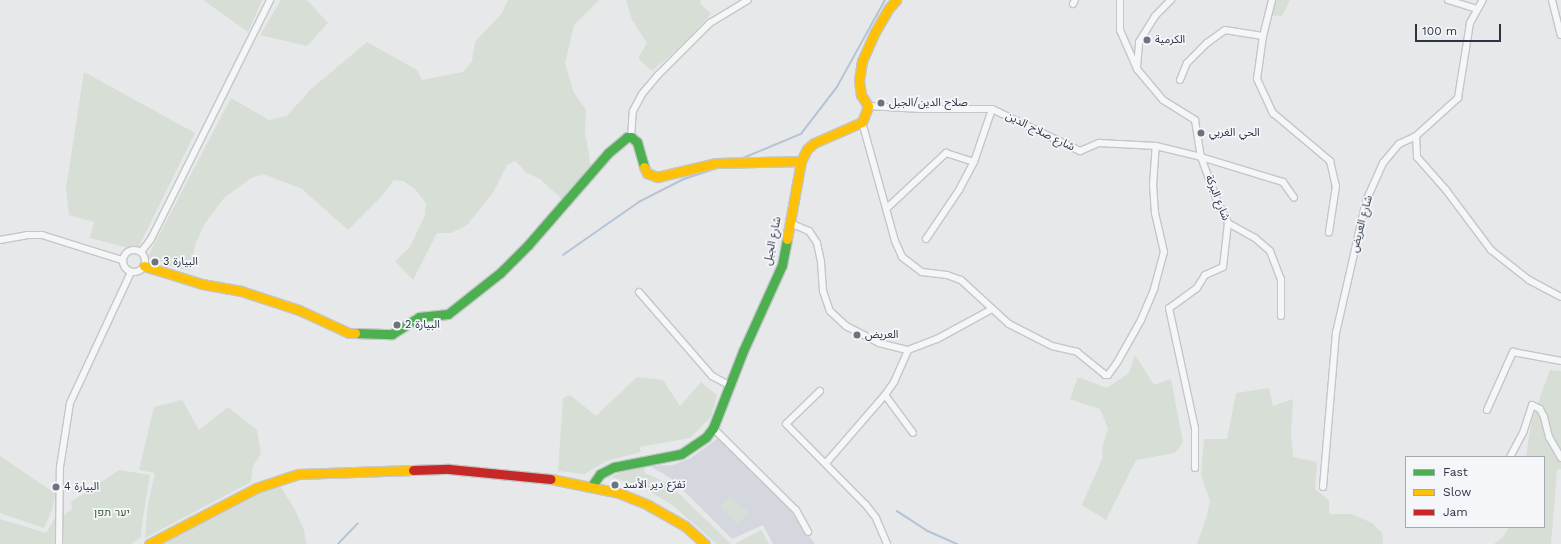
<!DOCTYPE html>
<html>
<head>
<meta charset="utf-8">
<style>
  body { margin:0 }
  #map { position:relative; width:1561px; height:544px; overflow:hidden; background:#e6e8ea; font-family:"Work Sans","Noto Sans Arabic",Heebo,sans-serif }
  div>[style] { position:absolute }
  [style*='--x'] { left:calc(var(--x)*1px); top:calc(var(--y)*1px); width:calc(var(--w)*1px); rotate:calc(var(--a)*1deg) }
  .built>* { inset:0; background:#d4d7dd }
  .green>* { inset:0; background:#d6ded6 }
  .stream>* { height:1.5px; margin:-0.75px; padding:0 0.75px; transform-origin:0.75px; border-radius:0.75px; background:#b4c4d5 }
  .roads { filter:drop-shadow(1px 0 #c4c6c8) drop-shadow(-1px 0 #c4c6c8) drop-shadow(0 1px #c4c6c8) drop-shadow(0 -1px #c4c6c8) }
  .street>* { height:6px; margin:-3px; padding:0 3px; transform-origin:3px; border-radius:3px; background:#f5f6f7 }
  .street>.ring { margin:-3px; padding:0; box-sizing:content-box; background:none; border:6px solid #f5f6f7; border-radius:50% }
  .fast>* { height:9px; margin:-4.5px; padding:0 4.5px; transform-origin:4.5px; border-radius:4.5px; background:#4caf50 }
  .slow>* { height:9px; margin:-4.5px; padding:0 4.5px; transform-origin:4.5px; border-radius:4.5px; background:#ffc107 }
  .jam>* { height:9px; margin:-4.5px; padding:0 4.5px; transform-origin:4.5px; border-radius:4.5px; background:#c62828 }
  .dots>* { width:11px; height:11px; translate:-50% -50%; box-sizing:border-box; border:2px solid #f4f6f9; border-radius:50% }
  span { translate:-50% -50%; white-space:nowrap; text-align:center; line-height:1.15; -webkit-text-stroke:3.5px #f4f6f9; paint-order:stroke }
  .poi-label { font-size:11px; color:#2b3445 }
  .left { translate:0 -50%; text-align:left }
  .street-label { font-size:11px; color:#2b3445 }
  .park-label { font-size:11px; color:#3f6138 }
  .legend { position:absolute; left:1405px; top:456px; width:140px; height:72px; box-sizing:border-box; background:#f4f6f9; border:1px solid #a4a8b1; margin:0; padding:5px 7px; list-style:none; font-size:12px; color:#2b3445 }
  .legend li { display:flex; align-items:center; gap:8px; height:20px }
  .legend b { width:20px; border:1px solid #a4a8b1 }
  .scale { position:absolute; left:1415px; top:24px; width:86px; height:18px; box-sizing:border-box; border:2px solid #2b3445; border-top:0; padding-left:5px; font-size:12px; line-height:14px; white-space:nowrap; color:#2b3445; -webkit-text-stroke:3px #f4f6f9; paint-order:stroke }
</style>
</head>
<body>
<div id="map">
  <div class="built">
    <div style="clip-path:polygon(718px 438px,788px 508px,815px 544px,773px 544px,763px 525px,732px 539px,672px 479px,650px 466px,673px 465px,691px 458px)"></div>
  </div>
  <div class="green">
    <div style="clip-path:polygon(203px 0,262px 0,248px 32px)"></div>
    <div style="clip-path:polygon(281px 0,307px 0,328px 23px,307px 46px,260px 35px)"></div>
    <div style="clip-path:polygon(508px 0,599px 0,574px 25px,565px 63px,574px 93px,586px 110px,585px 132px,591px 168px,563px 200px,540px 179px,527px 173px,515px 161px,507px 165px,494px 191px,467px 225px,451px 233px,437px 233px,413px 280px,395px 261px,410px 247px,425px 215px,426px 203px,415px 189px,403px 181px,394px 180px,381px 197px,348px 230px,302px 189px,263px 174px,251px 178px,224px 198px,205px 223px,195px 245px,190px 270px,180px 269px,147px 258px,231px 98px,269px 120px,287px 116px,310px 90px,367px 42px,417px 70px,422px 80px,463px 72px,472px 61px,475px 42px,502px 13px)"></div>
    <div style="clip-path:polygon(626px 0,701px 0,700px 3px,711px 14px,684px 43px,652px 71px,638px 58px,647px 43px,632px 20px)"></div>
    <div style="clip-path:polygon(1273px 0,1290px 0,1282px 16px,1270px 15px)"></div>
    <div style="clip-path:polygon(84px 72px,195px 133px,137px 250px,90px 238px,94px 222px,69px 215px,66px 189px)"></div>
    <div style="clip-path:polygon(1135px 355px,1154px 385px,1171px 379px,1183px 442px,1175px 453px,1136px 460px,1106px 520px,1082px 505px,1103px 457px,1102px 448px,1108px 429px,1100px 409px,1070px 399px,1078px 377px,1107px 388px,1129px 373px)"></div>
    <div style="clip-path:polygon(1550px 370px,1561px 371px,1561px 469px,1557px 470px,1551px 544px,1494px 544px,1504px 536px,1509px 527px,1544px 527px,1544px 457px,1526px 457px,1531px 423px)"></div>
    <div style="clip-path:polygon(637px 377px,663px 380px,680px 406px,701px 382px,717px 395px,711px 417px,690px 438px,639px 447px,641px 452px,607px 461px,584px 474px,558px 471px,563px 398px,570px 395px,596px 416px)"></div>
    <div style="clip-path:polygon(1269px 388px,1273px 406px,1293px 399px,1291px 434px,1293px 457px,1317px 462px,1315px 489px,1329px 500px,1329px 514px,1352px 514px,1372px 523px,1382px 533px,1383px 544px,1197px 544px,1206px 519px,1210px 501px,1201px 475px,1204px 439px,1227px 439px,1236px 393px)"></div>
    <div style="clip-path:polygon(182px 400px,199px 430px,228px 407px,257px 430px,261px 454px,253px 466px,251px 482px,145px 538px,148px 504px,155px 473px,139px 470px,154px 407px)"></div>
    <div style="clip-path:polygon(0 456px,56px 494px,51px 513px,44px 528px,0 513px)"></div>
    <div style="clip-path:polygon(643px 465px,645px 473px,669px 484px,731px 544px,717px 544px,671px 504px,640px 486px,611px 477px,626px 470px)"></div>
    <div style="clip-path:polygon(119px 470px,150px 475px,142px 524px,141px 537px,131px 544px,0 544px,0 519px,46px 533px,56px 516px,64px 515px,72px 509px,71px 502px)"></div>
    <div style="clip-path:polygon(279px 484px,295px 510px,304px 530px,306px 544px,159px 544px)"></div>
    <div style="clip-path:polygon(730px 496px,749px 512px,739px 524px,720px 507px)"></div>
    <div style="clip-path:polygon(761px 530px,769px 544px,735px 544px)"></div>
  </div>
  <div class="stream">
    <div style="--x:743;--y:158;--w:63;--a:-22.5"></div>
    <div style="--x:801;--y:134;--w:59;--a:-52.5"></div>
    <div style="--x:837;--y:87;--w:99;--a:-61.1"></div>
    <div style="--x:563;--y:255;--w:93;--a:-34.9"></div>
    <div style="--x:639;--y:202;--w:51;--a:-27.1"></div>
    <div style="--x:684;--y:179;--w:39;--a:-18"></div>
    <div style="--x:897;--y:511;--w:37;--a:33"></div>
    <div style="--x:928;--y:531;--w:32;--a:24"></div>
    <div style="--x:338;--y:544;--w:28;--a:-46"></div>
  </div>
  <div class="roads">
    <div class="street">
      <div style="--x:1120;--y:0;--w:30;--a:90"></div>
      <div style="--x:1120;--y:30;--w:43;--a:66.4"></div>
      <div style="--x:1137;--y:69;--w:40;--a:50"></div>
      <div style="--x:1163;--y:100;--w:38;--a:32"></div>
      <div style="--x:1195;--y:120;--w:37;--a:81"></div>
      <div style="--x:1201;--y:157;--w:49;--a:69.7"></div>
      <div style="--x:1218;--y:203;--w:22;--a:63"></div>
      <div style="--x:1228;--y:223;--w:44;--a:96.5"></div>
      <div style="--x:1223;--y:267;--w:20;--a:156"></div>
      <div style="--x:1205;--y:275;--w:15;--a:122"></div>
      <div style="--x:1197;--y:288;--w:34;--a:144"></div>
      <div style="--x:1169;--y:308;--w:123;--a:77.8"></div>
      <div style="--x:1195;--y:428;--w:40;--a:90"></div>
      <div style="--x:1272;--y:0;--w:37;--a:104"></div>
      <div style="--x:1263;--y:36;--w:43;--a:97.9"></div>
      <div style="--x:1257;--y:79;--w:38;--a:65"></div>
      <div style="--x:1273;--y:113;--w:75;--a:40.1"></div>
      <div style="--x:1330;--y:161;--w:26;--a:77"></div>
      <div style="--x:1336;--y:186;--w:47;--a:98.7"></div>
      <div style="--x:1448;--y:0;--w:30;--a:17"></div>
      <div style="--x:1552;--y:0;--w:36;--a:76"></div>
      <div style="--x:1073;--y:4;--w:4;--a:-63"></div>
      <div style="--x:1137;--y:67;--w:25;--a:-85"></div>
      <div style="--x:1139;--y:42;--w:31;--a:-58"></div>
      <div style="--x:1155;--y:16;--w:23;--a:-45"></div>
      <div style="--x:1180;--y:80;--w:18;--a:-68"></div>
      <div style="--x:1187;--y:63;--w:28;--a:-45"></div>
      <div style="--x:1207;--y:43;--w:22;--a:-36"></div>
      <div style="--x:1225;--y:30;--w:38;--a:9"></div>
      <div style="--x:868;--y:106;--w:54;--a:3.2"></div>
      <div style="--x:922;--y:109;--w:70;--a:0"></div>
      <div style="--x:992;--y:109;--w:98;--a:25.5"></div>
      <div style="--x:1080;--y:151;--w:21;--a:-23"></div>
      <div style="--x:1099;--y:143;--w:57;--a:3"></div>
      <div style="--x:1156;--y:146;--w:46;--a:13.7"></div>
      <div style="--x:1201;--y:157;--w:86;--a:17"></div>
      <div style="--x:1283;--y:182;--w:19;--a:55"></div>
      <div style="--x:862;--y:122;--w:123;--a:74.5"></div>
      <div style="--x:895;--y:241;--w:17;--a:66"></div>
      <div style="--x:902;--y:257;--w:25;--a:37"></div>
      <div style="--x:922;--y:272;--w:25;--a:7"></div>
      <div style="--x:947;--y:275;--w:15;--a:20"></div>
      <div style="--x:961;--y:280;--w:65;--a:42.5"></div>
      <div style="--x:1009;--y:324;--w:48;--a:27.1"></div>
      <div style="--x:1052;--y:346;--w:26;--a:13"></div>
      <div style="--x:1077;--y:352;--w:36;--a:39"></div>
      <div style="--x:1105;--y:375;--w:3;--a:0"></div>
      <div style="--x:1108;--y:375;--w:17;--a:-54"></div>
      <div style="--x:1118;--y:361;--w:47;--a:-60.7"></div>
      <div style="--x:1141;--y:320;--w:34;--a:-67"></div>
      <div style="--x:1154;--y:289;--w:38;--a:-75"></div>
      <div style="--x:1164;--y:252;--w:40;--a:-103"></div>
      <div style="--x:1155;--y:213;--w:28;--a:-94"></div>
      <div style="--x:1153;--y:185;--w:39;--a:-86"></div>
      <div style="--x:1416;--y:136;--w:21;--a:87"></div>
      <div style="--x:1417;--y:157;--w:44;--a:48.7"></div>
      <div style="--x:1446;--y:190;--w:75;--a:53.1"></div>
      <div style="--x:1491;--y:250;--w:48;--a:38.3"></div>
      <div style="--x:1529;--y:280;--w:36;--a:28"></div>
      <div style="--x:631;--y:137;--w:26;--a:-86"></div>
      <div style="--x:633;--y:111;--w:19;--a:-62"></div>
      <div style="--x:642;--y:94;--w:25;--a:-50"></div>
      <div style="--x:658;--y:75;--w:74;--a:-45"></div>
      <div style="--x:710;--y:23;--w:44;--a:-31.2"></div>
      <div style="--x:887;--y:208;--w:81;--a:-43"></div>
      <div style="--x:946;--y:153;--w:29;--a:18"></div>
      <div style="--x:790;--y:223;--w:21;--a:23"></div>
      <div style="--x:809;--y:231;--w:14;--a:56"></div>
      <div style="--x:817;--y:243;--w:19;--a:78"></div>
      <div style="--x:821;--y:262;--w:29;--a:86"></div>
      <div style="--x:823;--y:291;--w:21;--a:71"></div>
      <div style="--x:830;--y:311;--w:22;--a:43"></div>
      <div style="--x:846;--y:326;--w:37;--a:27"></div>
      <div style="--x:879;--y:343;--w:30;--a:14"></div>
      <div style="--x:908;--y:350;--w:31;--a:-21"></div>
      <div style="--x:937;--y:339;--w:63;--a:-28.6"></div>
      <div style="--x:1228;--y:223;--w:31;--a:29"></div>
      <div style="--x:1255;--y:238;--w:20;--a:41"></div>
      <div style="--x:1270;--y:251;--w:30;--a:69"></div>
      <div style="--x:1281;--y:279;--w:37;--a:90"></div>
      <div style="--x:926;--y:239;--w:59;--a:-56"></div>
      <div style="--x:959;--y:190;--w:32;--a:-62"></div>
      <div style="--x:974;--y:162;--w:56;--a:-71.2"></div>
      <div style="--x:0;--y:240;--w:27;--a:-10"></div>
      <div style="--x:27;--y:235;--w:15;--a:0"></div>
      <div style="--x:42;--y:235;--w:84;--a:17.4"></div>
      <div class="ring" style="left:123px;top:250px;width:16px;height:16px"></div>
      <div style="--x:141;--y:252;--w:16;--a:-52"></div>
      <div style="--x:151;--y:239;--w:267;--a:-63.5"></div>
      <div style="--x:639;--y:292;--w:111;--a:49"></div>
      <div style="--x:712;--y:376;--w:19;--a:28"></div>
      <div style="--x:820;--y:391;--w:47;--a:135.9"></div>
      <div style="--x:786;--y:424;--w:114;--a:45.4"></div>
      <div style="--x:866;--y:505;--w:16;--a:52"></div>
      <div style="--x:876;--y:518;--w:28;--a:67"></div>
      <div style="--x:885;--y:395;--w:47;--a:53.6"></div>
      <div style="--x:1487;--y:410;--w:64;--a:-65.9"></div>
      <div style="--x:1513;--y:352;--w:49;--a:10.6"></div>
      <div style="--x:713;--y:428;--w:117;--a:44.7"></div>
      <div style="--x:796;--y:510;--w:25;--a:61"></div>
      <div style="--x:1510;--y:457;--w:27;--a:-62"></div>
      <div style="--x:1523;--y:433;--w:29;--a:-72"></div>
      <div style="--x:1532;--y:405;--w:9;--a:27"></div>
      <div style="--x:1540;--y:409;--w:9;--a:63"></div>
      <div style="--x:1544;--y:417;--w:21;--a:76"></div>
      <div style="--x:1549;--y:437;--w:24;--a:60"></div>
      <div style="--x:826;--y:463;--w:90;--a:-49.1"></div>
      <div style="--x:885;--y:395;--w:16;--a:-55"></div>
      <div style="--x:894;--y:382;--w:35;--a:-66"></div>
      <div style="--x:1323;--y:487;--w:155;--a:-85.2"></div>
      <div style="--x:1336;--y:333;--w:135;--a:-77.2"></div>
      <div style="--x:1366;--y:201;--w:42;--a:-65.9"></div>
      <div style="--x:1383;--y:163;--w:25;--a:-50"></div>
      <div style="--x:1399;--y:144;--w:19;--a:-25"></div>
      <div style="--x:1416;--y:136;--w:57;--a:-42.1"></div>
      <div style="--x:1458;--y:98;--w:76;--a:-80.9"></div>
      <div style="--x:1470;--y:23;--w:26;--a:-61"></div>
      <div style="--x:59;--y:544;--w:77;--a:-89.3"></div>
      <div style="--x:60;--y:467;--w:65;--a:-81.1"></div>
      <div style="--x:70;--y:403;--w:145;--a:-65"></div>
    </div>
    <div class="fast">
      <div style="--x:355;--y:333;--w:37;--a:2"></div>
      <div style="--x:392;--y:334;--w:32;--a:-32"></div>
      <div style="--x:419;--y:317;--w:29;--a:-6"></div>
      <div style="--x:448;--y:314;--w:66;--a:-38.3"></div>
      <div style="--x:500;--y:273;--w:40;--a:-45"></div>
      <div style="--x:528;--y:245;--w:122;--a:-49"></div>
      <div style="--x:608;--y:153;--w:25;--a:-40"></div>
      <div style="--x:627;--y:137;--w:4;--a:0"></div>
      <div style="--x:631;--y:137;--w:8;--a:40"></div>
      <div style="--x:637;--y:142;--w:26;--a:74"></div>
      <div style="--x:591;--y:487;--w:16;--a:-55"></div>
      <div style="--x:600;--y:474;--w:16;--a:-27"></div>
      <div style="--x:614;--y:467;--w:68;--a:-11"></div>
      <div style="--x:681;--y:454;--w:30;--a:-34"></div>
      <div style="--x:706;--y:437;--w:11;--a:-52"></div>
      <div style="--x:713;--y:428;--w:83;--a:-68.7"></div>
      <div style="--x:743;--y:351;--w:94;--a:-65.6"></div>
      <div style="--x:782;--y:265;--w:26;--a:-79"></div>
    </div>
    <div class="slow">
      <div style="--x:644;--y:167;--w:7;--a:63"></div>
      <div style="--x:647;--y:173;--w:11;--a:22"></div>
      <div style="--x:657;--y:177;--w:61;--a:-13.3"></div>
      <div style="--x:716;--y:163;--w:85;--a:-1.3"></div>
      <div style="--x:787;--y:239;--w:79;--a:-79.8"></div>
      <div style="--x:801;--y:161;--w:13;--a:-63"></div>
      <div style="--x:807;--y:149;--w:9;--a:-41"></div>
      <div style="--x:814;--y:143;--w:52;--a:-23.6"></div>
      <div style="--x:862;--y:122;--w:17;--a:-69"></div>
      <div style="--x:868;--y:106;--w:13;--a:-122"></div>
      <div style="--x:861;--y:95;--w:15;--a:-98"></div>
      <div style="--x:859;--y:80;--w:19;--a:-81"></div>
      <div style="--x:862;--y:61;--w:32;--a:-66"></div>
      <div style="--x:875;--y:32;--w:28;--a:-60"></div>
      <div style="--x:889;--y:8;--w:11;--a:-49"></div>
      <div style="--x:144;--y:266;--w:61;--a:17.2"></div>
      <div style="--x:202;--y:284;--w:40;--a:10"></div>
      <div style="--x:241;--y:291;--w:61;--a:18.1"></div>
      <div style="--x:299;--y:310;--w:55;--a:24.7"></div>
      <div style="--x:349;--y:333;--w:6;--a:0"></div>
      <div style="--x:551;--y:479;--w:69;--a:11.6"></div>
      <div style="--x:619;--y:493;--w:31;--a:22"></div>
      <div style="--x:648;--y:505;--w:43;--a:29.6"></div>
      <div style="--x:685;--y:526;--w:27;--a:42"></div>
      <div style="--x:149;--y:544;--w:121;--a:-27.6"></div>
      <div style="--x:256;--y:488;--w:44;--a:-18.4"></div>
      <div style="--x:298;--y:474;--w:115;--a:-2"></div>
    </div>
    <div class="jam">
      <div style="--x:413;--y:470;--w:36;--a:-2"></div>
      <div style="--x:449;--y:469;--w:102;--a:5.6"></div>
    </div>
  </div>
  <div class="dots">
    <div style="left:1147px;top:40px;background:#6c737f"></div>
    <div style="left:881px;top:103px;background:#6c737f"></div>
    <div style="left:1201px;top:133px;background:#6c737f"></div>
    <div style="left:155px;top:262px;background:#6c737f"></div>
    <div style="left:397px;top:325px;background:#6c737f"></div>
    <div style="left:857px;top:335px;background:#6c737f"></div>
    <div style="left:615px;top:485px;background:#6c737f"></div>
    <div style="left:56px;top:487px;background:#6c737f"></div>
  </div>
  <div class="poi-label">
    <span class="left" style="left:1155px;top:40px">الكرمية</span>
    <span class="left" style="left:889px;top:103px">صلاح الدين/الجبل</span>
    <span class="left" style="left:1209px;top:133px">الحي الغربي</span>
    <span class="left" style="left:163px;top:262px">البيارة 3</span>
    <span class="left" style="left:405px;top:325px">البيارة 2</span>
    <span class="left" style="left:865px;top:335px">العريض</span>
    <span class="left" style="left:623px;top:485px">تفرّع دير الأسد</span>
    <span class="left" style="left:64px;top:487px">البيارة 4</span>
  </div>
  <div class="street-label">
    <span style="left:1040px;top:132px;rotate:26deg">شارع صلاح الدين</span>
    <span style="left:1217px;top:198px;rotate:68deg">شارع البركة</span>
    <span style="left:1362px;top:224px;rotate:-75deg">شارع العريض</span>
    <span style="left:773px;top:241px;rotate:-78deg">شارع الجبل</span>
  </div>
  <div class="park-label">
    <span style="left:112px;top:513px">יער תפן</span>
  </div>
  <ul class="legend">
  <li><b style="height:5px;background:#4caf50"></b>Fast</li>
  <li><b style="height:5px;background:#ffc107"></b>Slow</li>
  <li><b style="height:5px;background:#c62828"></b>Jam</li>
  </ul>
  <div class="scale">100 m</div>
</div>
</body>
</html>
